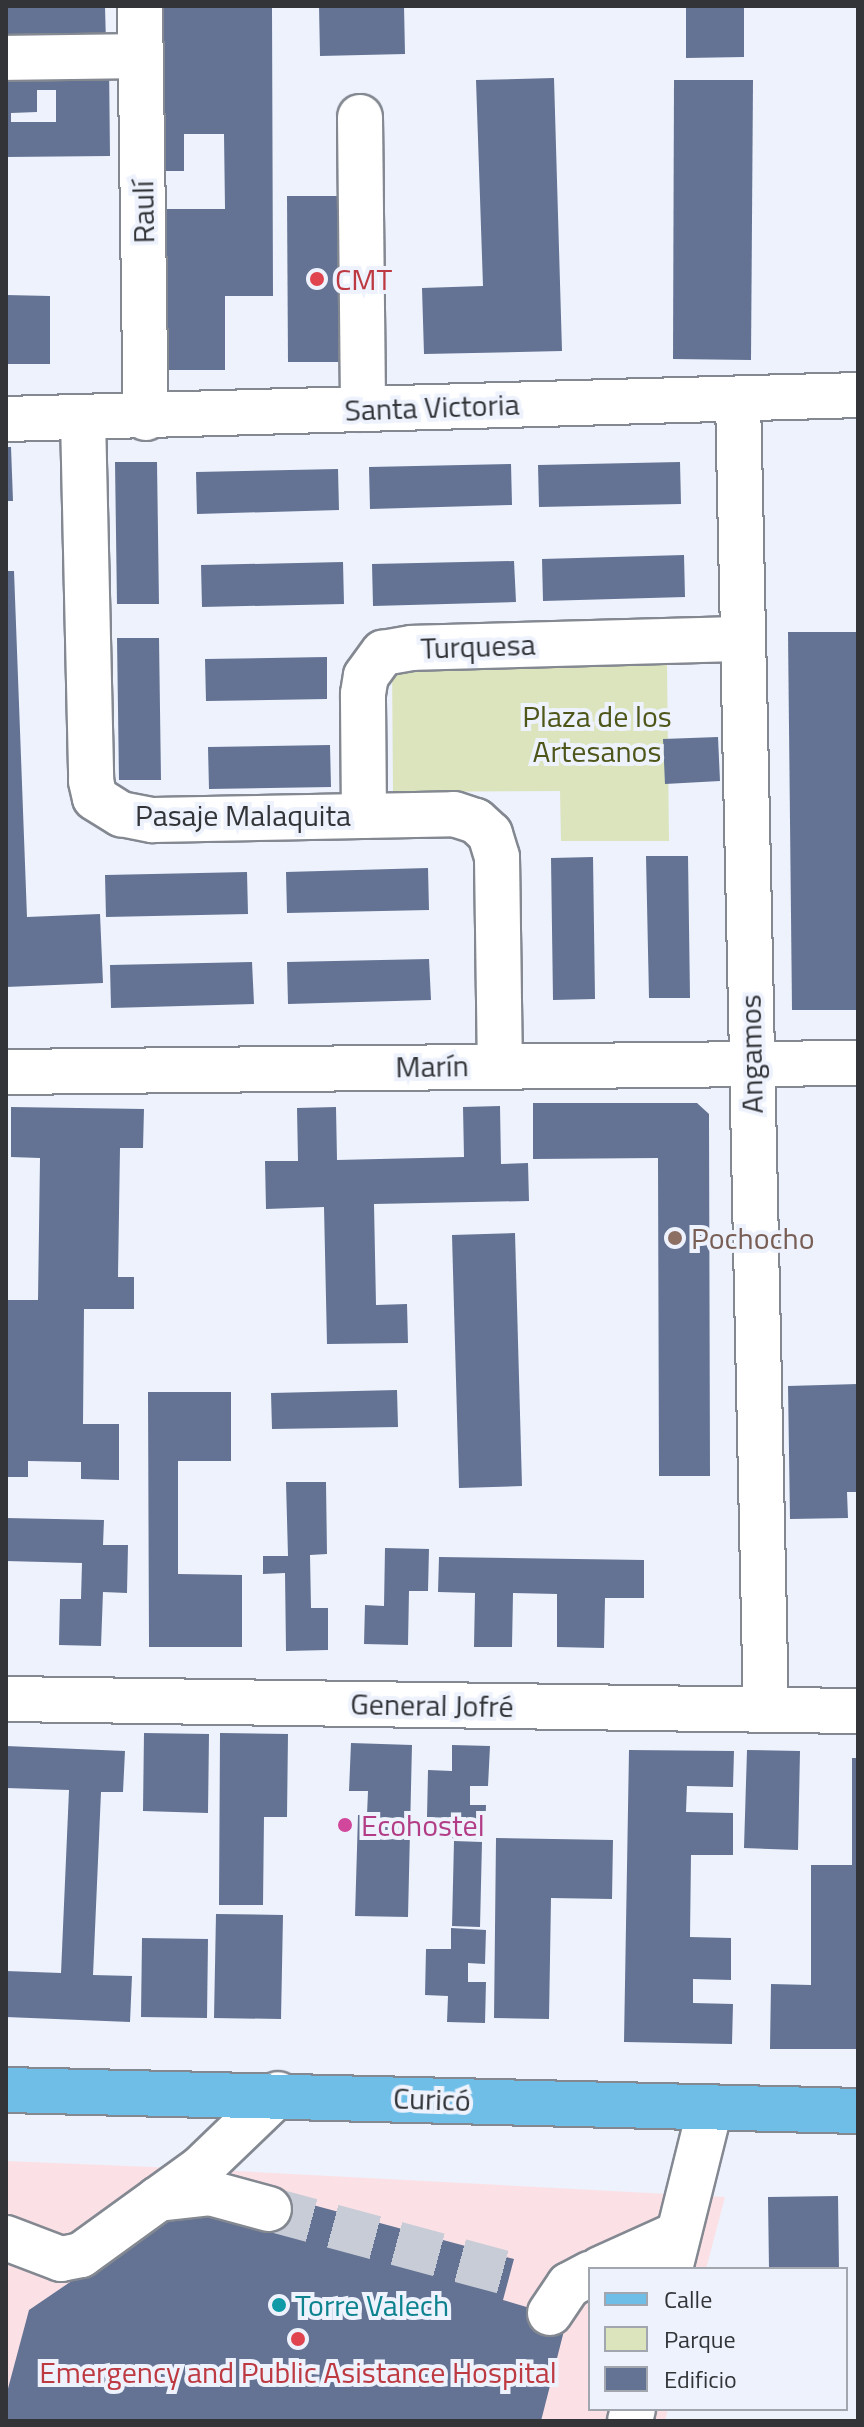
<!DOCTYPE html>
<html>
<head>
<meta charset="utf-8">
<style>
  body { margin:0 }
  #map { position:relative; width:864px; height:2427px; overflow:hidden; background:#edf2fd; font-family:"Titillium Web",sans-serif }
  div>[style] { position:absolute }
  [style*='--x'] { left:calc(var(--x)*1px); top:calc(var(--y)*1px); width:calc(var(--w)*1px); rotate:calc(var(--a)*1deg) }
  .medical>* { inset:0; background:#fbe1e5 }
  .green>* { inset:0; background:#dce4bd }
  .building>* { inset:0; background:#647393 }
  .minor-tunnel>* { height:44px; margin-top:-22px; transform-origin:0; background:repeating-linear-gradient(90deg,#c8ccd6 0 44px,transparent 0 66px) }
  .roads { filter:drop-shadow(2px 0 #838891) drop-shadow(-2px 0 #838891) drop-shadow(0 2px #838891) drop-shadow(0 -2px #838891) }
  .minor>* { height:44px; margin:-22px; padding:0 22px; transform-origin:22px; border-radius:22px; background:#fff }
  .major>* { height:44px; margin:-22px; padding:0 22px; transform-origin:22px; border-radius:22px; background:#6ebee8 }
  .dots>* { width:22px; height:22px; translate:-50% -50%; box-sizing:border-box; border:4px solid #edf2fd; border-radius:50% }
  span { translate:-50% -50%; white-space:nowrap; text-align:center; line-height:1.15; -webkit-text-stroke:8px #edf2fd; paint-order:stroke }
  .street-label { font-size:30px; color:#323438 }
  .health-label { font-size:30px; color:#be3a42 }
  .left { translate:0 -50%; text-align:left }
  .park-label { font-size:30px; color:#4e5619 }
  .education-label { font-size:30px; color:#785e54 }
  .hotel-label { font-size:30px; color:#b23c85 }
  .culture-label { font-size:30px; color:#0d838f }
  .frame { position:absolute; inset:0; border:8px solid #323438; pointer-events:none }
  .legend { position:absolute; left:588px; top:2267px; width:260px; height:144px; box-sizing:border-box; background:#edf2fd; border:2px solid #a2a6ae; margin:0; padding:10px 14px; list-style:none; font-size:24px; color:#323438 }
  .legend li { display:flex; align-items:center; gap:16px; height:40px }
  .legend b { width:40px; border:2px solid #a2a6ae }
</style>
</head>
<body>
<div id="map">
  <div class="medical">
    <div style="clip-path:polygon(6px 2161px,200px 2169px,725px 2197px,706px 2269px,590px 2269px,590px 2409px,668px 2409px,665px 2421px,6px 2421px)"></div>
  </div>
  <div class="green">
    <div style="clip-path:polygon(667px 664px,669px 841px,561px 841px,560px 791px,393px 792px,392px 665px)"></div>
  </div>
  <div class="building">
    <div style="clip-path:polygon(6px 6px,105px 6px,106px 44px,6px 47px)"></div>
    <div style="clip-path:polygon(150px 6px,272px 6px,273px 296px,225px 296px,225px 370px,149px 370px,149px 209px,225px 209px,224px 134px,184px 134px,184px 171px,150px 171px)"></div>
    <div style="clip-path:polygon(319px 6px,404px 6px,405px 54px,320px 56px)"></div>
    <div style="clip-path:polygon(686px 6px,744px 6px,744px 57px,686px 58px)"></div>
    <div style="clip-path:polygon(evenodd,109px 63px,110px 156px,6px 157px,6px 64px,109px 63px,37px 90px,56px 90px,56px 122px,11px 122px,11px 113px,37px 112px,37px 90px)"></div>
    <div style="clip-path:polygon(554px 78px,562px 351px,424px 354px,422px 288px,483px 286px,476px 80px)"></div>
    <div style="clip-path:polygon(674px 80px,753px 80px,751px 360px,673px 359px)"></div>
    <div style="clip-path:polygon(287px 196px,345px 196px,346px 362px,288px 362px)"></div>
    <div style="clip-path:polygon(6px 295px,50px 296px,50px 364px,6px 364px)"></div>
    <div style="clip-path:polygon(6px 447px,11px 447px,13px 501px,6px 501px)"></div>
    <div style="clip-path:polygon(115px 462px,157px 462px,159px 604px,117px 604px)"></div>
    <div style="clip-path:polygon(680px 462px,681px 504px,539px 507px,538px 465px)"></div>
    <div style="clip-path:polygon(511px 464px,512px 505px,370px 509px,369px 467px)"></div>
    <div style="clip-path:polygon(338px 469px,339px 510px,197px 514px,196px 472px)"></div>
    <div style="clip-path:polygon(684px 555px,685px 597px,543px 601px,542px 559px)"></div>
    <div style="clip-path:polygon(514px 561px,516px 602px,373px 606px,372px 564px)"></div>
    <div style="clip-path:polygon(343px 562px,344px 604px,202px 607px,201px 565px)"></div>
    <div style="clip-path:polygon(6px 571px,14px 571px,27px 917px,100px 914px,103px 983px,6px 987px)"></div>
    <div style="clip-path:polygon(788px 632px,858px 632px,858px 1010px,792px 1010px)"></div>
    <div style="clip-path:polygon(117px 638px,159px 638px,161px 780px,119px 780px)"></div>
    <div style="clip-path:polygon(327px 657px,327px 699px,206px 701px,205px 659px)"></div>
    <div style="clip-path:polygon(718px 737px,720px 781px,665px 784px,663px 739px)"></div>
    <div style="clip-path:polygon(330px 745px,331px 787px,209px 789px,208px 747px)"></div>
    <div style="clip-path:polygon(646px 856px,688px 856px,690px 998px,649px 998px)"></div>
    <div style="clip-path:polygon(593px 857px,595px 999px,553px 1000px,551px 858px)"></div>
    <div style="clip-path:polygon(428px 868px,429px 910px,287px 913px,286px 872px)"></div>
    <div style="clip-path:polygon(247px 872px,248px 914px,106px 917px,105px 875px)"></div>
    <div style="clip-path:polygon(429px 959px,431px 1000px,288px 1004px,287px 962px)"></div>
    <div style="clip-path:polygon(252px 962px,254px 1004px,111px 1008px,110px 965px)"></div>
    <div style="clip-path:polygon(533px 1103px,697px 1103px,709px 1114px,710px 1476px,659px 1476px,658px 1158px,533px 1159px)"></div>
    <div style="clip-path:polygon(500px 1106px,501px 1164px,528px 1163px,529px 1201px,374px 1204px,376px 1305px,407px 1304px,408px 1343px,327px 1344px,324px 1207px,266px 1209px,265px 1161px,298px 1161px,297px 1108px,336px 1107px,337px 1160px,464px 1157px,463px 1107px)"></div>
    <div style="clip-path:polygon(11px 1107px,144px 1109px,143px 1148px,120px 1148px,118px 1277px,134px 1277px,134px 1309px,84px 1309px,83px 1424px,119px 1424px,119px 1480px,81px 1479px,81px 1462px,28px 1461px,28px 1477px,6px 1477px,6px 1300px,38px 1300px,40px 1158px,11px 1157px)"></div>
    <div style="clip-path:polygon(515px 1233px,522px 1486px,459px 1488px,452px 1235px)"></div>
    <div style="clip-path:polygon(858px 1384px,858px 1492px,847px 1492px,848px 1518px,790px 1519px,788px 1386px)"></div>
    <div style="clip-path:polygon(397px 1390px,398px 1427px,272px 1429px,271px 1393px)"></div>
    <div style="clip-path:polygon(148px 1392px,231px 1392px,231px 1461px,178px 1461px,178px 1574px,242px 1575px,242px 1647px,149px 1647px)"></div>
    <div style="clip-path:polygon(286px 1482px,326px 1482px,327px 1554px,310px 1555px,311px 1608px,328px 1608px,328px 1650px,286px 1651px,285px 1573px,263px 1574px,263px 1556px,288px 1556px)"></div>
    <div style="clip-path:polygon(6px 1518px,104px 1520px,103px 1545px,128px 1545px,127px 1593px,103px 1592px,101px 1646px,59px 1645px,60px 1599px,81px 1599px,82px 1563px,6px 1561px)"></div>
    <div style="clip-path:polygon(385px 1548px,429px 1549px,428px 1591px,409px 1591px,408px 1645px,364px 1644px,365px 1605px,384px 1606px)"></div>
    <div style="clip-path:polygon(439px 1557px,644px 1560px,644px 1598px,605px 1598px,604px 1648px,557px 1647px,557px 1594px,513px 1593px,512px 1647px,474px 1647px,475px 1593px,438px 1592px)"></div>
    <div style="clip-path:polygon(144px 1733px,209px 1734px,208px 1813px,143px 1811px)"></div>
    <div style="clip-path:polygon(220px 1733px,288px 1734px,287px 1817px,264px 1817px,263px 1905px,219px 1905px)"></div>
    <div style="clip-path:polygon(351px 1743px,412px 1745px,408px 1917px,355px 1916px,358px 1815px,367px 1815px,368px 1791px,349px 1791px)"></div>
    <div style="clip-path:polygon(452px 1745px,490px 1746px,488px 1786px,470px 1786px,470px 1805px,486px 1805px,485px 1840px,451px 1838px,452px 1818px,427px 1817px,428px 1770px,452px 1771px)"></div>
    <div style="clip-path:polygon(6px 1746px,125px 1751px,123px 1792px,101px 1792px,93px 1975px,132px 1976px,130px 2022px,6px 2017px,6px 1971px,61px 1973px,69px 1790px,6px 1788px)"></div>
    <div style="clip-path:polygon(629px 1750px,734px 1751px,733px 1787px,687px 1786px,686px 1812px,733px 1813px,733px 1855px,691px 1855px,690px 1937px,731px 1938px,731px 1980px,693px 1979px,693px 2003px,733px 2004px,732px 2044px,624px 2042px)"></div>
    <div style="clip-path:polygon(747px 1750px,800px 1751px,798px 1850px,744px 1848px)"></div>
    <div style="clip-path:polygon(852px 1758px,858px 1758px,858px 2049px,770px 2049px,771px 1984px,811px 1985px,811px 1865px,852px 1865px)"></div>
    <div style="clip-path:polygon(496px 1838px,613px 1840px,612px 1899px,551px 1898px,549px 2019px,494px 2018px)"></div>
    <div style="clip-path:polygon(454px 1841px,482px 1842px,480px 1927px,452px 1926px)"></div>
    <div style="clip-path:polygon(216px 1914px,283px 1915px,281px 2019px,214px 2018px)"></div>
    <div style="clip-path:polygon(451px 1928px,486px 1930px,485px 1964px,468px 1963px,468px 1982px,486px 1982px,485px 2023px,447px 2022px,448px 1996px,425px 1995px,426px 1949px,451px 1949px)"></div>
    <div style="clip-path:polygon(142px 1938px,208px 1939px,207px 2018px,141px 2017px)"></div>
    <div style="clip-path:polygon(272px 2194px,514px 2259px,503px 2300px,567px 2319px,541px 2421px,6px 2421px,6px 2396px,29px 2310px,179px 2208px)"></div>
    <div style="clip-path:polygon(838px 2196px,839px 2269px,769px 2269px,768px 2197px)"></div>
  </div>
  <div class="minor-tunnel">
    <div style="--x:269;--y:2209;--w:250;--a:15.1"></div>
  </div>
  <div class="roads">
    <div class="minor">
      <div style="--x:140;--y:6;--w:412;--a:89.2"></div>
      <div style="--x:6;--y:58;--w:135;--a:-0.8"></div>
      <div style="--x:360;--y:117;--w:292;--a:89.4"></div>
      <div style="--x:738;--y:399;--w:1311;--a:88.78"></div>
      <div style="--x:83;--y:418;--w:363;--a:88.7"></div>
      <div style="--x:91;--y:781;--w:17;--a:77"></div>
      <div style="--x:95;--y:798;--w:31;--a:32"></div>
      <div style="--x:121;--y:814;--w:33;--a:11"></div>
      <div style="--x:153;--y:820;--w:301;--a:-1.1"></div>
      <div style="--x:454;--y:814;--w:23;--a:18"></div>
      <div style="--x:476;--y:821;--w:19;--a:43"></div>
      <div style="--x:490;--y:834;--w:24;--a:73"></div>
      <div style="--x:497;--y:857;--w:208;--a:89.2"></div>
      <div style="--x:6;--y:419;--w:852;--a:-1.61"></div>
      <div style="--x:364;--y:816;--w:122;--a:-90.5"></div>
      <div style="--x:363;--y:694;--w:18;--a:-81"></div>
      <div style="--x:366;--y:676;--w:29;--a:-54"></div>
      <div style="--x:383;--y:653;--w:29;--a:-10"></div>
      <div style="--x:412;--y:648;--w:331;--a:-1.6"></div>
      <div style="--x:6;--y:1072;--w:852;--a:-0.61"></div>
      <div style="--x:6;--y:1699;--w:852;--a:0.81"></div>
      <div style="--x:158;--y:2199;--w:52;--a:-6.6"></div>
      <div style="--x:210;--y:2193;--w:61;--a:15.2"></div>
      <div style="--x:6;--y:2238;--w:59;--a:20.9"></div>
      <div style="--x:61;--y:2259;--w:20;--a:-11"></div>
      <div style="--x:81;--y:2255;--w:147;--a:-35.9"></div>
      <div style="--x:200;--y:2169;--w:108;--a:-43.9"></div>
      <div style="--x:600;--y:2269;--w:85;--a:-24.2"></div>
      <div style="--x:670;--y:2269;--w:166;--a:-76"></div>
      <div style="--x:550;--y:2313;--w:34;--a:-56"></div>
      <div style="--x:569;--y:2285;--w:24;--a:-28"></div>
      <div style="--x:630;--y:2421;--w:12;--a:-76"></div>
    </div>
    <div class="major">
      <div style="--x:6;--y:2090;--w:852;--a:1.41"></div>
    </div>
  </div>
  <div class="dots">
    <div style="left:317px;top:279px;background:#e0444e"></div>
    <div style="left:675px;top:1238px;background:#8d6e63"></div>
    <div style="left:345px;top:1825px;background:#d1479c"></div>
    <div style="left:279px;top:2305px;background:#0f9aa8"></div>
    <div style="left:298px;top:2339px;background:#e0444e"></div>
  </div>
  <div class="street-label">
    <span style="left:143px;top:212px;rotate:-91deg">Raulí</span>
    <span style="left:432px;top:407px;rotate:-2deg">Santa Victoria</span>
    <span style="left:478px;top:646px;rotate:-2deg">Turquesa</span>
    <span style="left:243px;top:815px">Pasaje Malaquita</span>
    <span style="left:751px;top:1054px;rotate:-91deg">Angamos</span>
    <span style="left:432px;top:1066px;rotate:-1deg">Marín</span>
    <span style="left:432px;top:1705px;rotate:1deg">General Jofré</span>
    <span style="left:432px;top:2099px;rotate:2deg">Curicó</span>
  </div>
  <div class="health-label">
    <span class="left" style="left:335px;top:279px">CMT</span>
    <span style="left:298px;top:2372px">Emergency and Public Asistance Hospital</span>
  </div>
  <div class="park-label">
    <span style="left:597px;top:733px">Plaza de los<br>Artesanos</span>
  </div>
  <div class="education-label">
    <span class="left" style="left:691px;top:1238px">Pochocho</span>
  </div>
  <div class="hotel-label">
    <span class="left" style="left:361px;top:1825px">Ecohostel</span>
  </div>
  <div class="culture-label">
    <span class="left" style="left:295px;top:2305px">Torre Valech</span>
  </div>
  <div class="frame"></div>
  <ul class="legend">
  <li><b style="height:10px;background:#6ebee8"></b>Calle</li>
  <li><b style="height:22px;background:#dce4bd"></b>Parque</li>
  <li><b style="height:22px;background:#647393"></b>Edificio</li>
  </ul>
</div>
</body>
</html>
